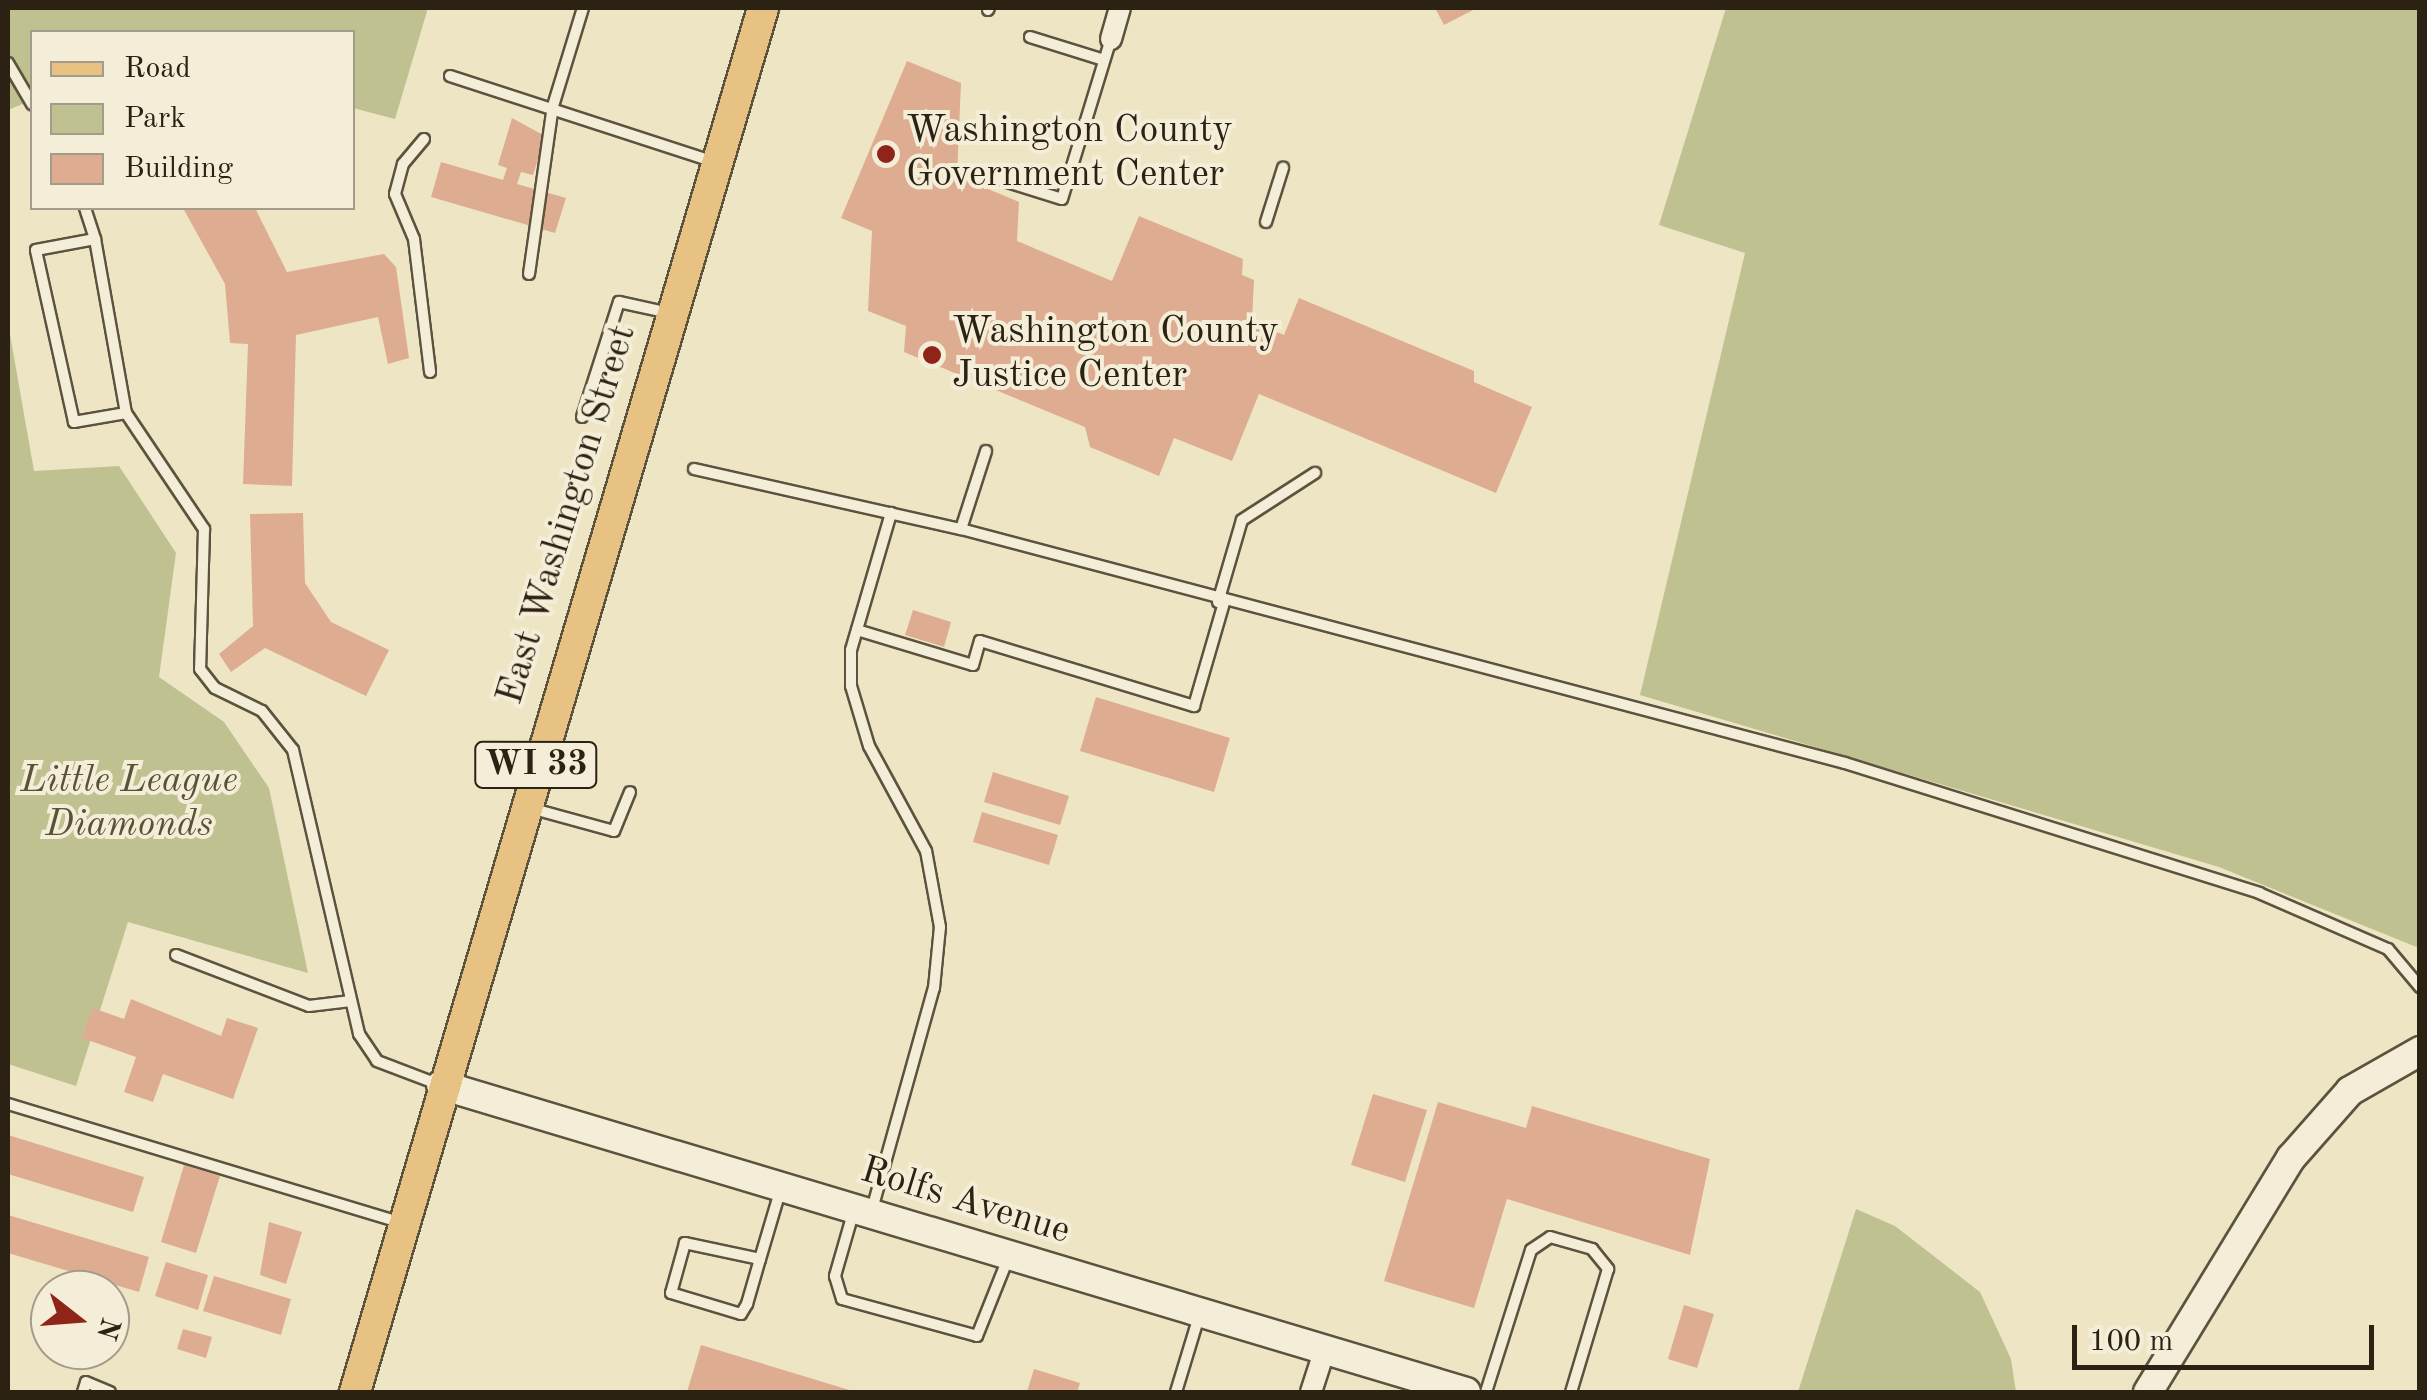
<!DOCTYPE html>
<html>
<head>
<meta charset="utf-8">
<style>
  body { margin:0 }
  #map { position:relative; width:2427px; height:1400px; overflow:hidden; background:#eee5c4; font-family:"Old Standard TT",serif }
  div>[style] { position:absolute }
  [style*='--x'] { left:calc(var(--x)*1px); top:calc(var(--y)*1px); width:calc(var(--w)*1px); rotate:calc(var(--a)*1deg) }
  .green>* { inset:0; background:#bfc290 }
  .building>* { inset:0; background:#dead91 }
  .roads { filter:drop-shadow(2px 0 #5c533f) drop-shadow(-2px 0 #5c533f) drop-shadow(0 2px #5c533f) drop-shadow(0 -2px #5c533f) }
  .lane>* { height:10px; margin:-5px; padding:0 5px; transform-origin:5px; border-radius:5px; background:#f4eed9 }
  .street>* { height:20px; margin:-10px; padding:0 10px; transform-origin:10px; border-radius:10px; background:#f4eed9 }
  .secondary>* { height:28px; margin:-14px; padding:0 14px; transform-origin:14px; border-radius:14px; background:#f4eed9 }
  .primary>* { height:30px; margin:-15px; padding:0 15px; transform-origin:15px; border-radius:15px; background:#e7c282 }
  .dots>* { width:28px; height:28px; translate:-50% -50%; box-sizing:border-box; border:5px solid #f4eed9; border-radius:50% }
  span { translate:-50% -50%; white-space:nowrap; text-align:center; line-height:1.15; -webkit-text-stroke:8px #f4eed9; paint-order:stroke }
  .shield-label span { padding:2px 8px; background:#f4eed9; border:2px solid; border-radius:8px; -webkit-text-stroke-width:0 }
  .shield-label { font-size:35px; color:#2c2213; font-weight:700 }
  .poi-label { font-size:38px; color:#2c2213 }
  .left { translate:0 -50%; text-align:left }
  .street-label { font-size:38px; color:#2c2213 }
  .park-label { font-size:38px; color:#585238; font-style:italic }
  .frame { position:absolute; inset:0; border:10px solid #2c2213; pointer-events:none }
  .legend { position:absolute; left:30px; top:30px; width:325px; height:180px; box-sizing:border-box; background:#f4eed9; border:2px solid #a49c8a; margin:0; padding:12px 18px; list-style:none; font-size:30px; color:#2c2213 }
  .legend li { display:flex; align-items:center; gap:20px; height:50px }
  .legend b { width:50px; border:2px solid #a49c8a }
  .north { position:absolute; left:30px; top:1270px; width:100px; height:100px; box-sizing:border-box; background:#f4eed9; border:2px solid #a49c8a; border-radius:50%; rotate:107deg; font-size:28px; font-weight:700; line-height:40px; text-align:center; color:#2c2213 }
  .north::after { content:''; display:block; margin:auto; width:35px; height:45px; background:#8f2418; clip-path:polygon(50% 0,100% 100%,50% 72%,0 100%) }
  .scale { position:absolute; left:2072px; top:1325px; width:302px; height:45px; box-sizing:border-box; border:5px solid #2c2213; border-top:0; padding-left:12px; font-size:30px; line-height:35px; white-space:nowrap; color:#2c2213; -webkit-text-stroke:8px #f4eed9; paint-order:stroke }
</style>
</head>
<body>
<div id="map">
  <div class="green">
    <div style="clip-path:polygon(8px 8px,428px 8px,395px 119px,353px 108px,352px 32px,32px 32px,32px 100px,8px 110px)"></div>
    <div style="clip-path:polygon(1726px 8px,2419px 8px,2419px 948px,2219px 867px,1640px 695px,1745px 253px,1659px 225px)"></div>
    <div style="clip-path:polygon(8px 323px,34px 471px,119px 466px,176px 553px,159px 677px,224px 722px,269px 788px,308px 973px,128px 922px,76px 1086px,8px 1064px)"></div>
    <div style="clip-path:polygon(1856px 1209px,1895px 1226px,1980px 1292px,2011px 1359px,2016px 1392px,1798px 1392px)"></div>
  </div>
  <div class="building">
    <div style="clip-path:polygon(1435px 8px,1477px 8px,1444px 25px)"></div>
    <div style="clip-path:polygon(907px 61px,961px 83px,957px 176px,1019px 202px,1017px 241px,1112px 281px,1139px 216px,1243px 259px,1242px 275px,1254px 280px,1252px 322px,1284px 335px,1299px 298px,1474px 371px,1474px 382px,1532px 407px,1496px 493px,1259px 394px,1232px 461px,1174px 438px,1159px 476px,1090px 447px,1085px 427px,904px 352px,906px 326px,868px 311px,872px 231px,841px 218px)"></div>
    <div style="clip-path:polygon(512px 118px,545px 136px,533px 175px,521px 172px,517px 184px,566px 198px,555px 233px,431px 197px,441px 162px,503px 180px,507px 168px,498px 165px)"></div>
    <div style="clip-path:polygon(183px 208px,255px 208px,287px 272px,384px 254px,396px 267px,409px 358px,388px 364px,378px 317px,296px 335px,292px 486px,243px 484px,248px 344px,230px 343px,225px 284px)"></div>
    <div style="clip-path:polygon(303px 513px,305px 583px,331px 622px,389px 650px,366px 696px,265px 648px,231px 672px,219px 654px,253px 626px,250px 514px)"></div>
    <div style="clip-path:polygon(913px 610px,951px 622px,944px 647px,905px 635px)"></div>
    <div style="clip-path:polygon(1096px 697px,1230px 738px,1214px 792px,1080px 751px)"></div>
    <div style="clip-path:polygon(993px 772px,1069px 796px,1060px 825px,984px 802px)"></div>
    <div style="clip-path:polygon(982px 812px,1058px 835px,1049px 865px,973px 842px)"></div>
    <div style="clip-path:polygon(131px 999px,221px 1036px,227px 1018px,258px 1028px,233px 1099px,163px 1074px,153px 1102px,124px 1092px,136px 1057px,82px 1038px,93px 1008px,124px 1019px)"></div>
    <div style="clip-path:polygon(1373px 1094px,1427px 1110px,1405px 1182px,1351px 1165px)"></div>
    <div style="clip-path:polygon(1438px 1102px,1526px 1128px,1532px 1106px,1710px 1159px,1690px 1255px,1507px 1199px,1474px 1308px,1384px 1281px)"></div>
    <div style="clip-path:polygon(8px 1135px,144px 1177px,133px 1212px,8px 1174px)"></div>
    <div style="clip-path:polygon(184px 1165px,220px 1176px,196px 1253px,161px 1242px)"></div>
    <div style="clip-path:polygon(8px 1215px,149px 1257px,139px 1292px,8px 1253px)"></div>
    <div style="clip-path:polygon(269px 1222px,302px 1232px,286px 1284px,260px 1275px)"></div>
    <div style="clip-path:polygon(166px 1262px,208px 1275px,198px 1310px,155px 1296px)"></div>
    <div style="clip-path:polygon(214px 1276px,291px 1299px,281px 1335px,203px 1311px)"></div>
    <div style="clip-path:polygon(1684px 1305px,1714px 1314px,1697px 1368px,1668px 1359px)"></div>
    <div style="clip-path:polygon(183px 1329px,212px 1337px,206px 1358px,177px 1349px)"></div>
    <div style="clip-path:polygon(701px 1345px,856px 1392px,687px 1392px)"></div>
    <div style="clip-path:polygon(1034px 1369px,1080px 1383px,1077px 1392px,1027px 1392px)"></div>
  </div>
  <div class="roads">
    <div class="lane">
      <div style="--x:988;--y:10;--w:2;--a:-63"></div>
      <div style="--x:1030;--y:37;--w:77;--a:17.3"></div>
      <div style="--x:8;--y:63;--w:48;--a:59.7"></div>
      <div style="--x:450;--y:76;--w:279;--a:18"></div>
      <div style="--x:424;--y:139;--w:33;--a:130"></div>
      <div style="--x:403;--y:164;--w:31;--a:105"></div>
      <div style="--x:395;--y:194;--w:49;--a:67.1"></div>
      <div style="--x:414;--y:239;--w:134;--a:83.1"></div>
      <div style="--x:988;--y:176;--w:77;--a:17.3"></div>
      <div style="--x:1062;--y:199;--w:167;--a:-73"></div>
      <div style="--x:85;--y:208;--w:33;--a:72"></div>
      <div style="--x:1266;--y:222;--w:57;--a:-72.5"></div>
      <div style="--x:529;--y:274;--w:170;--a:-81.9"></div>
      <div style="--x:553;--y:106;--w:102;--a:-73"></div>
      <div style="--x:126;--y:413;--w:53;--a:170.2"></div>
      <div style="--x:74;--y:422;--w:176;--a:-102.5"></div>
      <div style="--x:36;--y:250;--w:60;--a:-10.6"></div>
      <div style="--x:95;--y:239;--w:177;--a:79.9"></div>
      <div style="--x:126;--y:413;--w:140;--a:56.1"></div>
      <div style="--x:204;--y:529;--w:140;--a:91.6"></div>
      <div style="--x:200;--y:669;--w:24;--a:52"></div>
      <div style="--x:215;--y:688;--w:52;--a:26.1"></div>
      <div style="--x:262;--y:711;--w:50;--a:51.5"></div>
      <div style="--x:293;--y:750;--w:292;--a:76.9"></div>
      <div style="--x:359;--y:1034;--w:32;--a:56"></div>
      <div style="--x:377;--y:1061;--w:67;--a:20.9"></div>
      <div style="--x:582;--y:417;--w:121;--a:-72.2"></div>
      <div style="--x:619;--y:302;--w:51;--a:12.4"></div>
      <div style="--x:694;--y:469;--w:274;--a:12.7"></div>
      <div style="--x:961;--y:529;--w:914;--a:14.83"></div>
      <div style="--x:1845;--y:763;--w:434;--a:17.4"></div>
      <div style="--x:2259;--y:893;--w:141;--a:23.5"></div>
      <div style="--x:2388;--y:949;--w:50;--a:49.9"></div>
      <div style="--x:961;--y:529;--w:82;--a:-72.2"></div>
      <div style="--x:1218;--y:602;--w:85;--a:-73.7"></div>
      <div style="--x:1242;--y:520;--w:87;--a:-32.8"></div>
      <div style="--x:857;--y:630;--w:121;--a:16.8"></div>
      <div style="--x:973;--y:665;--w:25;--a:-74"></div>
      <div style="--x:980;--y:641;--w:224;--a:16.9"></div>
      <div style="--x:1194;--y:706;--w:107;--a:-73.8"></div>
      <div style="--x:530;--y:808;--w:87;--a:15.3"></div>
      <div style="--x:614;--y:831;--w:42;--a:-67.7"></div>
      <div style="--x:176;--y:955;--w:142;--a:21"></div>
      <div style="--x:309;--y:1006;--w:42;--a:-6.8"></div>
      <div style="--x:8;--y:1104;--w:411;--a:16.8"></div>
      <div style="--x:854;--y:1210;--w:69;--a:106.1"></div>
      <div style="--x:835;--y:1276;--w:24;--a:73"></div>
      <div style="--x:842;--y:1299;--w:140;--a:15.3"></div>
      <div style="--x:977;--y:1336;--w:86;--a:-68.2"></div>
      <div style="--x:871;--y:1213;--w:234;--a:-74.4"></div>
      <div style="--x:934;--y:988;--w:61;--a:-84.4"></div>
      <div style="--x:940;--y:927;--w:77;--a:-100.4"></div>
      <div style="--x:926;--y:851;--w:119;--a:-118.5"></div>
      <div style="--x:869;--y:746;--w:63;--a:-106.7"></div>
      <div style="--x:851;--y:686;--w:36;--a:-90"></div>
      <div style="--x:851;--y:650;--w:143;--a:-73.7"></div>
      <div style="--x:760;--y:1259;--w:77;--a:-168"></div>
      <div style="--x:685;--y:1243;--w:52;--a:105.6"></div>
      <div style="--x:671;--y:1293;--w:73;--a:16.7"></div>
      <div style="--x:741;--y:1314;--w:12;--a:-59"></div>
      <div style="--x:747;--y:1304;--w:47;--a:-73.9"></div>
      <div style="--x:760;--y:1259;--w:74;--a:-73.5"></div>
      <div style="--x:83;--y:1392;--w:10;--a:-73"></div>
      <div style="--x:86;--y:1382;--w:26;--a:23"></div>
      <div style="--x:1176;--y:1392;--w:83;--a:-73.1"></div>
      <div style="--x:1486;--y:1392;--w:149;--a:-72.4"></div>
      <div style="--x:1531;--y:1250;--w:23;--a:-34"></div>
      <div style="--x:1550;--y:1237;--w:44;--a:15.9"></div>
      <div style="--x:1592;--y:1249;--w:26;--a:51"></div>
      <div style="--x:1608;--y:1269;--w:128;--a:106.7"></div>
    </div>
    <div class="street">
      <div style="--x:1111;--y:39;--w:32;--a:-74"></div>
      <div style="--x:1311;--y:1392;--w:45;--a:-72"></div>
    </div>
    <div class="secondary">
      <div style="--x:441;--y:1085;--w:1070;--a:16.67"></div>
      <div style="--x:2148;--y:1392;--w:274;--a:-58.6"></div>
      <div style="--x:2291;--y:1158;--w:89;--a:-48.6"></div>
      <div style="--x:2350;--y:1091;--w:81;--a:-29.7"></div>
    </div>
    <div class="primary">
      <div style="--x:355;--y:1392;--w:1443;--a:-73.57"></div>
    </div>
  </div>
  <div class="dots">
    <div style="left:886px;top:154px;background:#8f2418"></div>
    <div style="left:932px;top:355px;background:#8f2418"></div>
  </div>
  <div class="shield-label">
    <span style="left:536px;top:765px">WI 33</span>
  </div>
  <div class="poi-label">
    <span class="left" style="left:906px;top:154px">Washington County<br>Government Center</span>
    <span class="left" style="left:952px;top:355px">Washington County<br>Justice Center</span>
  </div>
  <div class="street-label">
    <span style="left:568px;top:515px;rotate:-73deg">East Washington Street</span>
    <span style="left:965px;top:1202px;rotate:17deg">Rolfs Avenue</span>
  </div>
  <div class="park-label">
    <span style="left:129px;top:804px">Little League<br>Diamonds</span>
  </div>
  <div class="frame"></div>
  <ul class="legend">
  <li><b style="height:12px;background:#e7c282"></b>Road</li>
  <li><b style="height:28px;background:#bfc290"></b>Park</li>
  <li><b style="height:28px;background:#dead91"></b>Building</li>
  </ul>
  <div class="north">N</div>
  <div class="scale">100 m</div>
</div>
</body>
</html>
